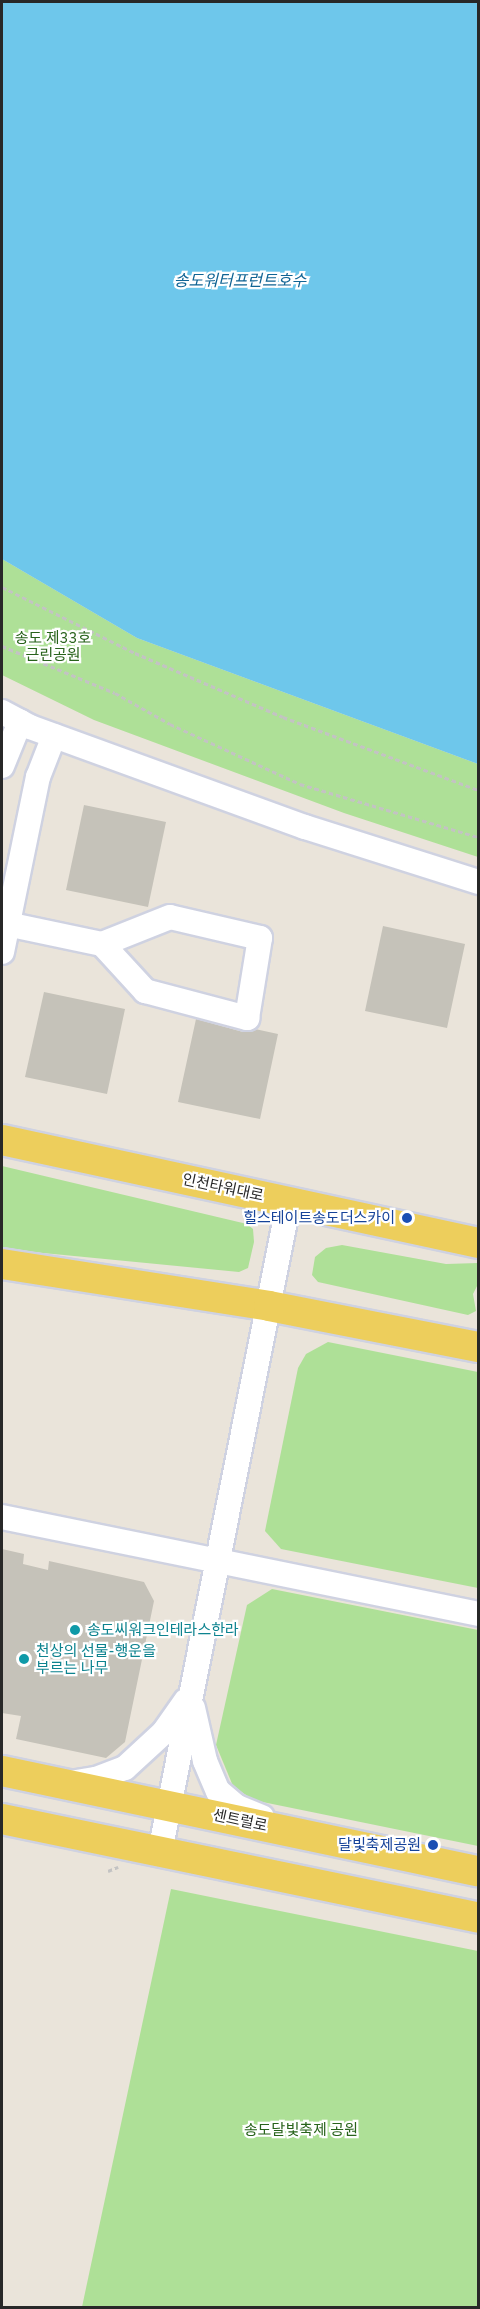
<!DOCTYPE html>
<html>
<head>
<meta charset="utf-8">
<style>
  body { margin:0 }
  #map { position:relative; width:480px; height:2309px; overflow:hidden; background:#eae4da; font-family:"IBM Plex Sans","Noto Sans KR",sans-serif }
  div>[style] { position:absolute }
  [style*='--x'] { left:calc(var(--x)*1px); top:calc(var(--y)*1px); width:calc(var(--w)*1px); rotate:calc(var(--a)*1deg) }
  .green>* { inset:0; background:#aee097 }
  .water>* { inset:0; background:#6ec7eb }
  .building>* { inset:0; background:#c5c2b9 }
  .path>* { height:3px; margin-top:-1.5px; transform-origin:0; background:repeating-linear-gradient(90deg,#c3c3c3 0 4.5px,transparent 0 7.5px) }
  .roads { filter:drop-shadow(2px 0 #cfd2e1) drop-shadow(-2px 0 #cfd2e1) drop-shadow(0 2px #cfd2e1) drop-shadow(0 -2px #cfd2e1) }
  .minor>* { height:24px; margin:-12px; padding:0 12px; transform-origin:12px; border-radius:12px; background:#fff }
  .major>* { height:30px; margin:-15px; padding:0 15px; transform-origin:15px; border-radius:15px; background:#edce5c }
  .dots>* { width:16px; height:16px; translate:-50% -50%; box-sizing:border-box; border:3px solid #fff; border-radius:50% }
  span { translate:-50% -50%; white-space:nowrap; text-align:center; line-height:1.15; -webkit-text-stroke:4.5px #fff; paint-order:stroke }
  .park-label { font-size:15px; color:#28631b }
  .street-label { font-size:15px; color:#282828 }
  .transit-label { font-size:15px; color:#164399 }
  .right { translate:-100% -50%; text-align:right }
  .culture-label { font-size:15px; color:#0d838f }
  .left { translate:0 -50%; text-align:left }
  .water-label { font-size:16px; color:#106494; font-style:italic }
  .frame { position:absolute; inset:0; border:3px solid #282828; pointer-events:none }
</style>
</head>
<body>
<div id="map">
  <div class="green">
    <div style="clip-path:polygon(2px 559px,137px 638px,478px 764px,478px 857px,344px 813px,94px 720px,2px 675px)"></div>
    <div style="clip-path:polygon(2px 1166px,247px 1224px,253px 1229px,254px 1242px,248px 1268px,239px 1272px,2px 1249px)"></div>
    <div style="clip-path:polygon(342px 1245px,446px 1264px,478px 1263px,478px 1284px,473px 1294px,476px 1311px,468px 1315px,318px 1282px,312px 1275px,315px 1257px,326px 1248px)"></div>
    <div style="clip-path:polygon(328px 1342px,478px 1372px,478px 1588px,281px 1549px,265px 1531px,298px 1368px,306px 1354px)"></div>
    <div style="clip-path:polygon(272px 1589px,478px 1630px,478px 1846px,253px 1800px,233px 1786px,216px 1745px,247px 1605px)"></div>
    <div style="clip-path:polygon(171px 1889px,478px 1951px,478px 2307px,82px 2307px)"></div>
  </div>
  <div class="water">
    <div style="clip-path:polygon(2px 2px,478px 2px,478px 764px,137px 638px,2px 559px)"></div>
  </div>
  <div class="building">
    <div style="clip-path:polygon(84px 805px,166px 822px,148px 907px,66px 890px)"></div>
    <div style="clip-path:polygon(383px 926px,465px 944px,447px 1028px,365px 1011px)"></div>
    <div style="clip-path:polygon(44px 992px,125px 1009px,107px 1094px,25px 1077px)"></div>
    <div style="clip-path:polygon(196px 1019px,243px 1032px,255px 1029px,278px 1034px,260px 1119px,178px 1102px)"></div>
    <div style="clip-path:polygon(2px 1549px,24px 1554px,23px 1564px,48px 1570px,49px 1561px,144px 1582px,154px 1601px,125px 1742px,106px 1758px,16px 1739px,21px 1716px,2px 1713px)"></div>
  </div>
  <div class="path">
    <div style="--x:2;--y:587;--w:148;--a:26.4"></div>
    <div style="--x:135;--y:653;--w:161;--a:23.4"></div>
    <div style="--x:283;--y:717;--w:208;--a:20.5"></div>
    <div style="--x:2;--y:646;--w:122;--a:22.6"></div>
    <div style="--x:115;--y:693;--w:63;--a:29.4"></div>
    <div style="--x:170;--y:724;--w:143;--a:24.8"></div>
    <div style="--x:300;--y:784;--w:186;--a:16.6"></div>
    <div style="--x:108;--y:1871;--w:11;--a:-22"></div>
  </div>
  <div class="roads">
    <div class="minor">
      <div style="--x:2;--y:712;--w:32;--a:28"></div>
      <div style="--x:30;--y:727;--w:293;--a:20"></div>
      <div style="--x:305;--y:827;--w:182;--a:17.6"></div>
      <div style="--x:2;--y:766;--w:48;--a:-67.8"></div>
      <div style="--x:2;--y:923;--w:102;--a:11.9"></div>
      <div style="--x:102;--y:944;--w:64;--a:47.5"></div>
      <div style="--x:145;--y:991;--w:106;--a:14.8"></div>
      <div style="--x:247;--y:1018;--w:81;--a:-80.8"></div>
      <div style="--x:260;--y:938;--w:92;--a:-166.9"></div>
      <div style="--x:170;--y:917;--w:73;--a:158.3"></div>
      <div style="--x:2;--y:952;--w:179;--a:-78.4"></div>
      <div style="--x:38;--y:777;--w:44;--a:-68.7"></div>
      <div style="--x:2;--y:1517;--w:486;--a:11.5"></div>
      <div style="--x:193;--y:1708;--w:54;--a:77.2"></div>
      <div style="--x:205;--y:1761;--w:33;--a:67"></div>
      <div style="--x:218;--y:1791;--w:25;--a:40"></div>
      <div style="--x:237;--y:1807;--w:27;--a:22"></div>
      <div style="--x:70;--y:1783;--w:26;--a:-9"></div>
      <div style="--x:96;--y:1779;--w:31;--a:-21"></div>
      <div style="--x:125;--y:1768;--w:53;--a:-42.7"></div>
      <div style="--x:164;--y:1732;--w:38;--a:-55"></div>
      <div style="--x:160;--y:1852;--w:664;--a:-78.79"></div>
    </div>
    <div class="major">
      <div style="--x:2;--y:1140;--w:487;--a:12.2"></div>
      <div style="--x:2;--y:1264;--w:270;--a:8.9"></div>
      <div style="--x:269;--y:1306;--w:213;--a:11.1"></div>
      <div style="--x:2;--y:1771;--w:486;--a:11.9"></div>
      <div style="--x:2;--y:1819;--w:486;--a:11.7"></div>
    </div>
  </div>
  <div class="dots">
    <div style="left:407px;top:1218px;background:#1a4fb4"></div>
    <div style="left:75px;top:1630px;background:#0f9aa8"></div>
    <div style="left:24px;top:1659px;background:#0f9aa8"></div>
    <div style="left:433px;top:1845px;background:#1a4fb4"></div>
  </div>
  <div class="park-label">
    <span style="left:53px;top:646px">송도 제33호<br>근린공원</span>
    <span style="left:301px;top:2130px">송도달빛축제 공원</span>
  </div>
  <div class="street-label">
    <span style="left:223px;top:1187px;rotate:12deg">인천타워대로</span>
    <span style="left:240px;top:1820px;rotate:12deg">센트럴로</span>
  </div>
  <div class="transit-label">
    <span class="right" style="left:395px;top:1218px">힐스테이트송도더스카이</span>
    <span class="right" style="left:421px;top:1845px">달빛축제공원</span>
  </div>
  <div class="culture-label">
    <span class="left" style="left:87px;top:1630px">송도씨워크인테라스한라</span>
    <span class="left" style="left:36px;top:1659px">천상의 선물-행운을<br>부르는 나무</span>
  </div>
  <div class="water-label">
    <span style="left:240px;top:280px">송도워터프런트호수</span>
  </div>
  <div class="frame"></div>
</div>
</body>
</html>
